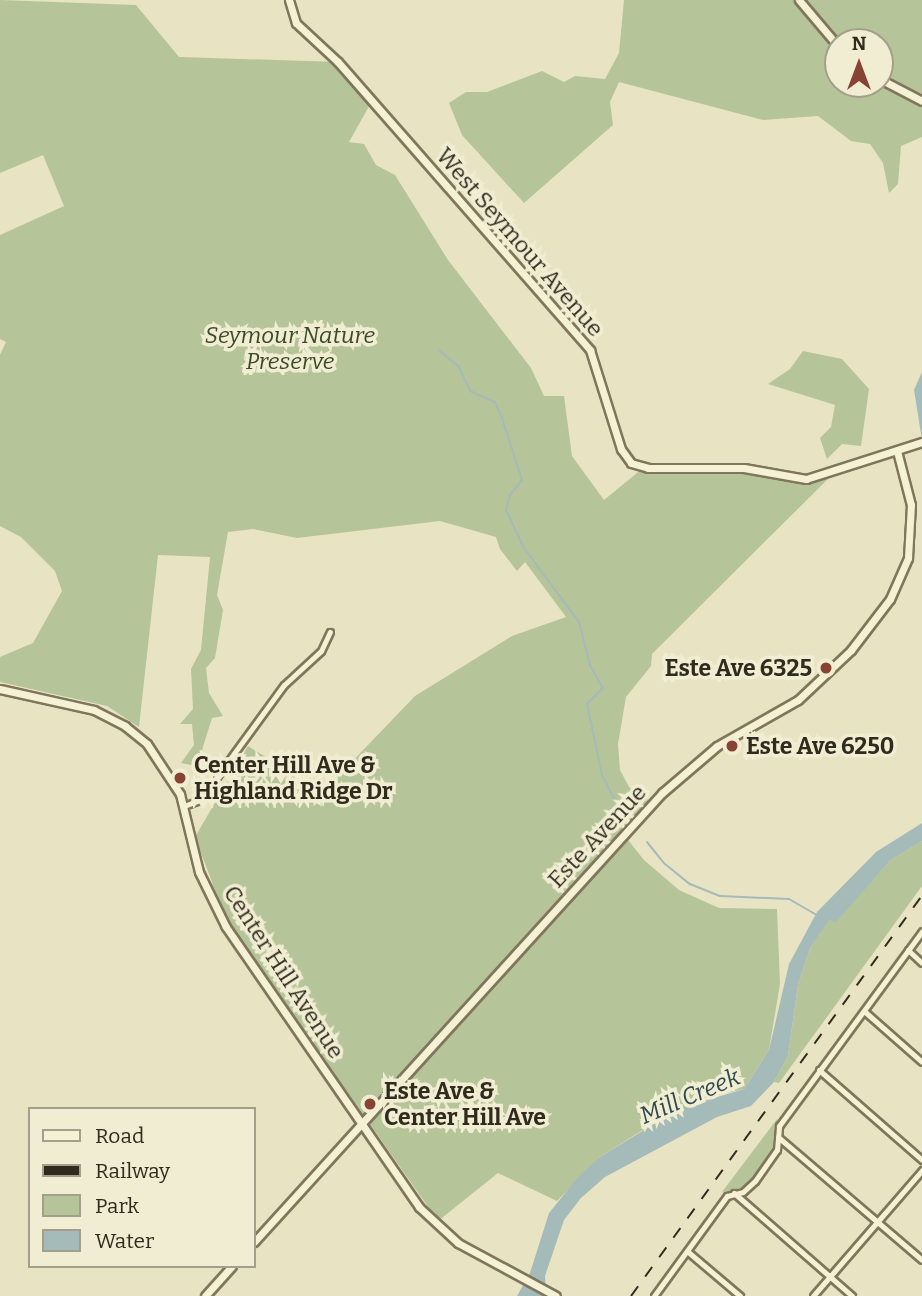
<!DOCTYPE html>
<html>
<head>
<meta charset="utf-8">
<style>
  body { margin:0 }
  #map { position:relative; width:922px; height:1296px; overflow:hidden; background:#e8e4c3; font-family:Bitter,serif }
  div>[style] { position:absolute }
  [style*='--x'] { left:calc(var(--x)*1px); top:calc(var(--y)*1px); width:calc(var(--w)*1px); rotate:calc(var(--a)*1deg) }
  .green>* { inset:0; background:#b6c499 }
  .water>* { inset:0; background:#a5bbb9 }
  .stream>* { height:2px; margin:-1px; padding:0 1px; transform-origin:1px; border-radius:1px; background:#a5bbb9 }
  .roads { filter:drop-shadow(2px 0 #80765c) drop-shadow(-2px 0 #80765c) drop-shadow(0 2px #80765c) drop-shadow(0 -2px #80765c) }
  .street>* { height:5px; margin:-2.5px; padding:0 2.5px; transform-origin:2.5px; border-radius:2.5px; background:#f4f1d5 }
  .secondary>* { height:7px; margin:-3.5px; padding:0 3.5px; transform-origin:3.5px; border-radius:3.5px; background:#f4f1d5 }
  .rail>* { height:2px; margin-top:-1px; transform-origin:0; background:repeating-linear-gradient(90deg,#312b1e 0 12px,transparent 0 24px) }
  .dots>* { width:19px; height:19px; translate:-50% -50%; box-sizing:border-box; border:4px solid #f0edd2; border-radius:50% }
  span { translate:-50% -50%; white-space:nowrap; text-align:center; line-height:1.15; -webkit-text-stroke:7px #f0edd2; paint-order:stroke }
  .street-label { font-size:23px; color:#312b1e }
  .park-label { font-size:23px; color:#3b4b28; font-style:italic }
  .poi-label { font-size:23px; color:#312b1e; font-weight:700 }
  .right { translate:-100% -50%; text-align:right }
  .left { translate:0 -50%; text-align:left }
  .water-label { font-size:24px; color:#304b4f; font-style:italic }
  .legend { position:absolute; left:28px; top:1107px; width:228px; height:161px; box-sizing:border-box; background:#f0edd2; border:2px solid #a49f8a; margin:0; padding:9px 12px; list-style:none; font-size:21px; color:#312b1e }
  .legend li { display:flex; align-items:center; gap:14px; height:35px }
  .legend b { width:35px; border:2px solid #a49f8a }
  .north { position:absolute; left:824px; top:28px; width:70px; height:70px; box-sizing:border-box; background:#f0edd2; border:2px solid #a49f8a; border-radius:50%; rotate:0deg; font-size:19px; font-weight:700; line-height:28px; text-align:center; color:#312b1e }
  .north::after { content:''; display:block; margin:auto; width:24px; height:32px; background:#874434; clip-path:polygon(50% 0,100% 100%,50% 72%,0 100%) }
</style>
</head>
<body>
<div id="map">
  <div class="green">
    <div style="clip-path:polygon(0 0,136px 5px,179px 57px,338px 62px,372px 101px,349px 142px,364px 144px,376px 165px,395px 175px,448px 260px,531px 368px,544px 396px,564px 396px,572px 456px,604px 500px,643px 468px,719px 467px,796px 478px,833px 474px,652px 654px,651px 666px,626px 697px,618px 744px,620px 770px,629px 787px,653px 803px,624px 835px,644px 860px,679px 890px,719px 908px,777px 909px,780px 984px,769px 1050px,744px 1089px,700px 1099px,649px 1126px,600px 1157px,557px 1201px,498px 1173px,438px 1221px,226px 919px,195px 837px,248px 746px,323px 792px,415px 696px,512px 636px,566px 617px,525px 562px,517px 571px,500px 549px,496px 537px,440px 521px,297px 538px,253px 529px,228px 532px,217px 595px,223px 610px,215px 658px,206px 668px,209px 693px,223px 716px,212px 718px,197px 766px,181px 763px,194px 745px,192px 724px,180px 724px,193px 709px,191px 669px,201px 650px,210px 557px,158px 555px,139px 727px,107px 706px,0 682px,0 657px,33px 643px,62px 591px,55px 571px,21px 537px,0 526px,0 355px,6px 342px,0 339px,0 235px,64px 206px,43px 155px,0 173px)"></div>
    <div style="clip-path:polygon(evenodd,624px 0,922px 0,922px 137px,901px 146px,898px 184px,889px 193px,883px 163px,870px 144px,851px 141px,818px 116px,763px 120px,619px 82px,610px 102px,613px 125px,524px 203px,462px 135px,449px 103px,466px 92px,487px 92px,542px 71px,564px 82px,575px 76px,605px 79px,619px 53px,624px 0,838px 42px,880px 42px,880px 84px,838px 84px,838px 42px)"></div>
    <div style="clip-path:polygon(803px 351px,842px 359px,869px 389px,861px 446px,842px 444px,827px 459px,820px 438px,831px 427px,835px 405px,768px 384px,790px 369px)"></div>
    <div style="clip-path:polygon(922px 841px,922px 886px,779px 1083px,774px 1082px,788px 1056px,798px 985px,810px 948px,829px 919px,836px 921px,891px 860px)"></div>
    <div style="clip-path:polygon(777px 1119px,778px 1146px,747px 1189px,722px 1192px)"></div>
  </div>
  <div class="water">
    <div style="clip-path:polygon(922px 372px,922px 440px,914px 390px)"></div>
    <div style="clip-path:polygon(922px 823px,922px 841px,891px 860px,836px 922px,829px 920px,810px 948px,798px 985px,788px 1056px,774px 1082px,751px 1106px,717px 1117px,605px 1177px,581px 1198px,564px 1220px,545px 1276px,546px 1296px,517px 1296px,530px 1273px,549px 1213px,578px 1177px,600px 1157px,678px 1109px,744px 1089px,769px 1050px,789px 964px,817px 912px,876px 852px)"></div>
  </div>
  <div class="stream">
    <div style="--x:439;--y:350;--w:26;--a:40"></div>
    <div style="--x:459;--y:367;--w:26;--a:65"></div>
    <div style="--x:470;--y:391;--w:27;--a:24"></div>
    <div style="--x:495;--y:402;--w:17;--a:66"></div>
    <div style="--x:502;--y:418;--w:65;--a:72.1"></div>
    <div style="--x:522;--y:480;--w:19;--a:129"></div>
    <div style="--x:510;--y:495;--w:16;--a:105"></div>
    <div style="--x:506;--y:510;--w:42;--a:64.7"></div>
    <div style="--x:524;--y:548;--w:92;--a:53.4"></div>
    <div style="--x:579;--y:622;--w:44;--a:75.7"></div>
    <div style="--x:590;--y:665;--w:26;--a:61"></div>
    <div style="--x:603;--y:688;--w:23;--a:135"></div>
    <div style="--x:587;--y:704;--w:73;--a:78.1"></div>
    <div style="--x:602;--y:775;--w:31;--a:63"></div>
    <div style="--x:647;--y:842;--w:28;--a:51"></div>
    <div style="--x:665;--y:864;--w:32;--a:39"></div>
    <div style="--x:690;--y:884;--w:32;--a:22"></div>
    <div style="--x:720;--y:896;--w:69;--a:2.5"></div>
    <div style="--x:789;--y:899;--w:32;--a:30"></div>
  </div>
  <div class="roads">
    <div class="street">
      <div style="--x:184;--y:806;--w:17;--a:-21"></div>
      <div style="--x:200;--y:800;--w:142;--a:-53.9"></div>
      <div style="--x:284;--y:685;--w:50;--a:-42.6"></div>
      <div style="--x:321;--y:651;--w:21;--a:-65"></div>
      <div style="--x:908;--y:950;--w:19;--a:43"></div>
      <div style="--x:864;--y:1011;--w:77;--a:41.3"></div>
      <div style="--x:819;--y:1070;--w:137;--a:41.1"></div>
      <div style="--x:778;--y:1137;--w:189;--a:40.5"></div>
      <div style="--x:734;--y:1193;--w:157;--a:41.1"></div>
      <div style="--x:687;--y:1251;--w:70;--a:40.3"></div>
      <div style="--x:654;--y:1296;--w:124;--a:-53.9"></div>
      <div style="--x:727;--y:1196;--w:16;--a:-14"></div>
      <div style="--x:743;--y:1192;--w:16;--a:-43"></div>
      <div style="--x:755;--y:1181;--w:38;--a:-55"></div>
      <div style="--x:777;--y:1150;--w:24;--a:-85"></div>
      <div style="--x:779;--y:1126;--w:242;--a:-53.7"></div>
      <div style="--x:813;--y:1296;--w:167;--a:-49.1"></div>
    </div>
    <div class="secondary">
      <div style="--x:289;--y:0;--w:24;--a:73"></div>
      <div style="--x:296;--y:23;--w:57;--a:42.9"></div>
      <div style="--x:338;--y:62;--w:383;--a:48.8"></div>
      <div style="--x:590;--y:350;--w:104;--a:72.6"></div>
      <div style="--x:621;--y:449;--w:17;--a:54"></div>
      <div style="--x:631;--y:463;--w:18;--a:16"></div>
      <div style="--x:648;--y:468;--w:96;--a:0"></div>
      <div style="--x:744;--y:468;--w:63;--a:10.1"></div>
      <div style="--x:806;--y:479;--w:122;--a:-17.7"></div>
      <div style="--x:799;--y:0;--w:60;--a:49.7"></div>
      <div style="--x:880;--y:79;--w:47;--a:27.6"></div>
      <div style="--x:0;--y:689;--w:96;--a:12.6"></div>
      <div style="--x:94;--y:710;--w:35;--a:27"></div>
      <div style="--x:125;--y:726;--w:28;--a:39"></div>
      <div style="--x:147;--y:744;--w:60;--a:56.6"></div>
      <div style="--x:180;--y:794;--w:80;--a:76.3"></div>
      <div style="--x:199;--y:872;--w:61;--a:63.9"></div>
      <div style="--x:226;--y:927;--w:340;--a:55.4"></div>
      <div style="--x:419;--y:1207;--w:53;--a:42.7"></div>
      <div style="--x:458;--y:1243;--w:111;--a:28.4"></div>
      <div style="--x:254;--y:1242;--w:607;--a:-47.74"></div>
      <div style="--x:662;--y:793;--w:72;--a:-40.5"></div>
      <div style="--x:717;--y:746;--w:93;--a:-29.6"></div>
      <div style="--x:798;--y:700;--w:73;--a:-43.3"></div>
      <div style="--x:851;--y:650;--w:64;--a:-52.6"></div>
      <div style="--x:890;--y:599;--w:45;--a:-66.3"></div>
      <div style="--x:908;--y:558;--w:53;--a:-86.8"></div>
      <div style="--x:911;--y:505;--w:56;--a:-104.5"></div>
      <div style="--x:205;--y:1296;--w:40;--a:-48"></div>
    </div>
  </div>
  <div class="rail">
    <div style="--x:631;--y:1296;--w:495;--a:-54"></div>
  </div>
  <div class="dots">
    <div style="left:826px;top:668px;background:#874434"></div>
    <div style="left:732px;top:746px;background:#874434"></div>
    <div style="left:180px;top:778px;background:#874434"></div>
    <div style="left:370px;top:1104px;background:#874434"></div>
  </div>
  <div class="street-label">
    <span style="left:520px;top:242px;rotate:49deg">West Seymour Avenue</span>
    <span style="left:597px;top:836px;rotate:-47deg">Este Avenue</span>
    <span style="left:284px;top:972px;rotate:57deg">Center Hill Avenue</span>
  </div>
  <div class="park-label">
    <span style="left:290px;top:348px">Seymour Nature<br>Preserve</span>
  </div>
  <div class="poi-label">
    <span class="right" style="left:812px;top:668px">Este Ave 6325</span>
    <span class="left" style="left:746px;top:746px">Este Ave 6250</span>
    <span class="left" style="left:194px;top:778px">Center Hill Ave &amp;<br>Highland Ridge Dr</span>
    <span class="left" style="left:384px;top:1104px">Este Ave &amp;<br>Center Hill Ave</span>
  </div>
  <div class="water-label">
    <span style="left:690px;top:1097px;rotate:-23deg">Mill Creek</span>
  </div>
  <ul class="legend">
  <li><b style="height:9px;background:#f4f1d5"></b>Road</li>
  <li><b style="height:9px;background:#312b1e"></b>Railway</li>
  <li><b style="height:19px;background:#b6c499"></b>Park</li>
  <li><b style="height:19px;background:#a5bbb9"></b>Water</li>
  </ul>
  <div class="north">N</div>
</div>
</body>
</html>
